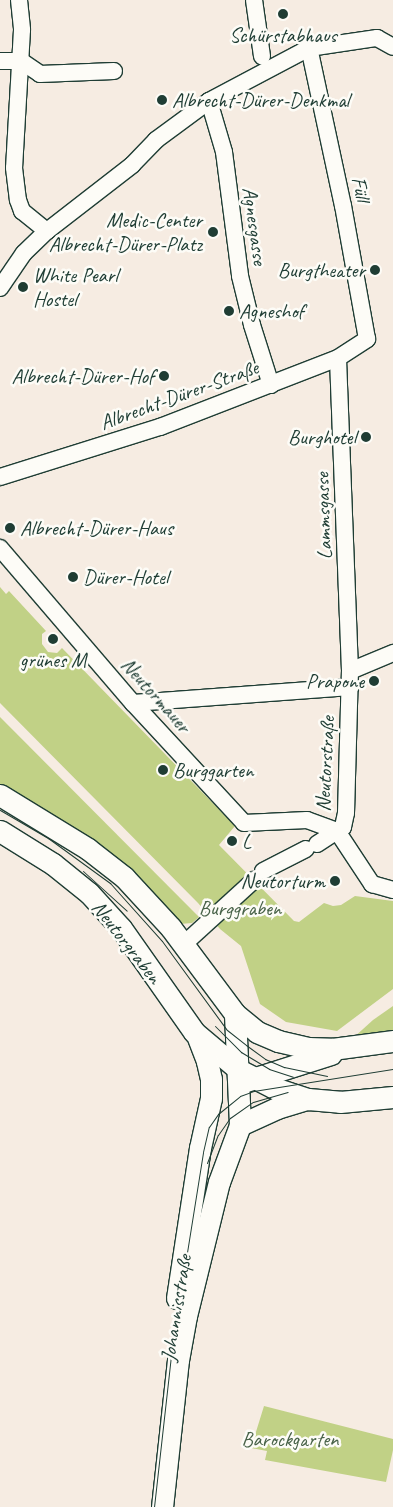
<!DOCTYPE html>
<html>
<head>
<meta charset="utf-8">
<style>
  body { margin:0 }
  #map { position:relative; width:393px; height:1507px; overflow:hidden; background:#f6ece2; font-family:Caveat,sans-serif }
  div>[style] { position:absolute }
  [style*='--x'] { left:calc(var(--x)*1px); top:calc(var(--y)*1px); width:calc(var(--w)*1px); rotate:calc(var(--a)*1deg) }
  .green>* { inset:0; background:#c1d186 }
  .roads { filter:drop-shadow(1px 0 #1f3d34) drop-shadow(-1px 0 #1f3d34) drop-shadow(0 1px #1f3d34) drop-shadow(0 -1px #1f3d34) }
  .minor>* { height:16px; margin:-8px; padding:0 8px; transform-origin:8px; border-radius:8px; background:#fdfcf7 }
  .major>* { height:21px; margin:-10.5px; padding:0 10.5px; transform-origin:10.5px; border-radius:10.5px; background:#fdfcf7 }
  .tram>* { height:1px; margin:-0.5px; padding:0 0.5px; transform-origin:0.5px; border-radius:0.5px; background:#1f3d34 }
  .dots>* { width:14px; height:14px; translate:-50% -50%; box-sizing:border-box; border:2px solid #fdfcf7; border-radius:50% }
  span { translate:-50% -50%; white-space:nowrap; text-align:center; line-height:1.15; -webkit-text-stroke:5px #fdfcf7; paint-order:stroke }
  .poi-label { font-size:21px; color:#1f3d34 }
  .left { translate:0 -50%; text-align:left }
  .right { translate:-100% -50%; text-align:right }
  .street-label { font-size:21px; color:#1f3d34 }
  .park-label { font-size:21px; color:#486248 }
</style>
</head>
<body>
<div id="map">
  <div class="green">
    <div style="clip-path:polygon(0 587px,6px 594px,9px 591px,46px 631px,42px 634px,42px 644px,48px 652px,57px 653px,62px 648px,235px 826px,219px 845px,294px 921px,299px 922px,324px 903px,333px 906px,341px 905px,355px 896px,393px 901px,393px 989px,337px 1031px,286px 1022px,260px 1004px,241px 946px,220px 929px,198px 903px,0 703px)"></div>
    <div style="clip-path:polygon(0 717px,199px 917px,192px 923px,180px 924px,0 785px)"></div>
    <div style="clip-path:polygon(393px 1006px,393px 1033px,352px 1039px,373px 1020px)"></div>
    <div style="clip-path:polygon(264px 1406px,393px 1439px,393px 1450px,386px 1482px,265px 1460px,267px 1451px,251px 1448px)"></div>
  </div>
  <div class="roads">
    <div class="minor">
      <div style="--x:19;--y:0;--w:30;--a:84"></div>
      <div style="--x:22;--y:30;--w:138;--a:93.3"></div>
      <div style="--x:14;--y:168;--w:32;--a:83"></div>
      <div style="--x:18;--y:200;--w:12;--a:70"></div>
      <div style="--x:22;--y:211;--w:32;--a:39"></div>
      <div style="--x:254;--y:0;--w:57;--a:81.9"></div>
      <div style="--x:0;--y:61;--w:21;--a:0"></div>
      <div style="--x:21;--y:61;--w:23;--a:34"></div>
      <div style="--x:40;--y:74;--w:74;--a:-2.3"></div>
      <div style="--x:209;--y:101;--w:53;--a:73.6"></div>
      <div style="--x:224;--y:152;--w:125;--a:82.6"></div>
      <div style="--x:240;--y:276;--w:50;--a:76.2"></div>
      <div style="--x:252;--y:325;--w:63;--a:72.4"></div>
      <div style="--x:0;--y:288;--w:42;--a:-55.6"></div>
      <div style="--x:24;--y:253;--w:32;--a:-44"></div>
      <div style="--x:47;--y:231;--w:108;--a:-37.8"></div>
      <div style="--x:132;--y:165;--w:35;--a:-46"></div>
      <div style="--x:156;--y:140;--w:66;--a:-36.3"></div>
      <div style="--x:209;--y:101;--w:113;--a:-27.9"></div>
      <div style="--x:309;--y:48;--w:69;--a:-8.4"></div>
      <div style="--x:377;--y:38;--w:18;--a:29"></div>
      <div style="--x:0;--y:477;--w:168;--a:-17.4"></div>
      <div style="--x:160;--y:427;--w:191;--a:-21.2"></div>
      <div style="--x:338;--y:358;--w:35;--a:-33"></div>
      <div style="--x:367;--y:339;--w:135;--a:-100.2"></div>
      <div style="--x:343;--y:206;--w:162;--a:-102.1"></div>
      <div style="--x:0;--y:548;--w:204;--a:49.4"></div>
      <div style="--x:133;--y:703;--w:163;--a:47.2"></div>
      <div style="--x:244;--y:823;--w:63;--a:-2.7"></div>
      <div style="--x:307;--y:820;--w:32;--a:20"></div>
      <div style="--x:337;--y:831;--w:64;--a:56.6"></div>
      <div style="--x:372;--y:884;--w:22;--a:16"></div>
      <div style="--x:350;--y:671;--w:47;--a:-22.7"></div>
      <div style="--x:133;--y:703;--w:218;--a:-4.2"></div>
      <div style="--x:317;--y:844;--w:31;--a:-33"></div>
      <div style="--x:343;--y:827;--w:14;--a:-78"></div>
      <div style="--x:346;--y:813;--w:142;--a:-88.4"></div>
      <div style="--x:350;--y:671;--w:313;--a:-92.2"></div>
      <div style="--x:263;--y:871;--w:48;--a:-27.1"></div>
      <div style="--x:184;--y:944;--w:95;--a:-42.4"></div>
    </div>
    <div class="major">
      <div style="--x:0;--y:795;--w:103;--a:31.5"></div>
      <div style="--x:88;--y:849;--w:46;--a:37.9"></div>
      <div style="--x:124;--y:877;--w:69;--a:47.3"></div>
      <div style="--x:171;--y:928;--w:107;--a:53.3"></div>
      <div style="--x:235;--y:1014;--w:28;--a:39"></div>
      <div style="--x:257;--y:1032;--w:23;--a:23"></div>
      <div style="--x:278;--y:1041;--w:31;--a:13"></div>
      <div style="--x:308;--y:1048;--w:24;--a:2"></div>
      <div style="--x:332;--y:1049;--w:62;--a:-7.5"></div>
      <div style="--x:0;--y:831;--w:62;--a:31.9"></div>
      <div style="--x:53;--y:864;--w:46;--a:38.9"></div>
      <div style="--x:89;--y:893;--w:47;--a:47.6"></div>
      <div style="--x:121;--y:928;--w:127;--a:54.9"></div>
      <div style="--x:194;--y:1032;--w:59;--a:40.2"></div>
      <div style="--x:239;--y:1070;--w:39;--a:27"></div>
      <div style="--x:274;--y:1088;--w:36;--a:18"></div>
      <div style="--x:308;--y:1099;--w:32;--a:5"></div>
      <div style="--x:340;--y:1102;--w:53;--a:-5.4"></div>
      <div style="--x:246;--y:1081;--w:89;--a:-17.6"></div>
      <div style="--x:240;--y:1125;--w:41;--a:-24.7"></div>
      <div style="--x:277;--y:1108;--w:31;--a:-17"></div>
      <div style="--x:177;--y:1298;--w:152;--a:-81.3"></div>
      <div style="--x:200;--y:1148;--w:51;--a:-77.6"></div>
      <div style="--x:211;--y:1098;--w:19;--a:-90"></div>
      <div style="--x:211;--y:1079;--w:18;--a:-103"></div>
      <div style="--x:207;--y:1061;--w:25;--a:-111"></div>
      <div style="--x:162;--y:1507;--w:148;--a:-83.8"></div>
      <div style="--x:178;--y:1360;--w:45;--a:-79.7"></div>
      <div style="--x:186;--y:1316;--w:138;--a:-76.2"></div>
      <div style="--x:219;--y:1182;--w:61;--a:-69.8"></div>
      <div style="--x:240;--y:1125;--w:111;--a:-92.6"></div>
    </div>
  </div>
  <div class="tram">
    <div style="--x:0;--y:810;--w:56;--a:30.3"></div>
    <div style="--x:48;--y:838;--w:77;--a:36"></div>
    <div style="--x:110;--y:883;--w:78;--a:48.1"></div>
    <div style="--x:162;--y:941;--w:110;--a:53.9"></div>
    <div style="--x:227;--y:1030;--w:24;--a:38"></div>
    <div style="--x:246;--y:1045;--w:24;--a:36"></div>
    <div style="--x:265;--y:1059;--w:21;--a:23"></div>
    <div style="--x:284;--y:1067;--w:44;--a:11.8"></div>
    <div style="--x:83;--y:871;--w:59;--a:42.3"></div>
    <div style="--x:215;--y:1026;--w:37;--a:45"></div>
    <div style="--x:241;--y:1052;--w:33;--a:31"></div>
    <div style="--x:269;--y:1069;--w:25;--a:18"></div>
    <div style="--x:207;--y:1163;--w:30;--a:-69"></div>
    <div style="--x:218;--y:1135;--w:21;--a:-55"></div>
    <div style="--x:230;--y:1118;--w:28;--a:-35"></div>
    <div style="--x:253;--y:1102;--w:36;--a:-16"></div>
    <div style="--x:154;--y:1507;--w:162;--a:-83.6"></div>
    <div style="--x:172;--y:1346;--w:196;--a:-80.9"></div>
    <div style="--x:203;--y:1152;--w:26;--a:-77"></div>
    <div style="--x:209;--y:1127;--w:16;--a:-55"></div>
    <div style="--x:218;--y:1114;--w:28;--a:-39"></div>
    <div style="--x:240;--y:1096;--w:15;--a:-20"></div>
    <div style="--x:254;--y:1091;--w:141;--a:-9"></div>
  </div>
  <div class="dots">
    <div style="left:283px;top:14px;background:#1f3d34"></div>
    <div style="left:162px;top:100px;background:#1f3d34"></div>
    <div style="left:213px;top:232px;background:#1f3d34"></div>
    <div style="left:375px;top:270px;background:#1f3d34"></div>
    <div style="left:23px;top:287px;background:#1f3d34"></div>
    <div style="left:229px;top:311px;background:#1f3d34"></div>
    <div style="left:164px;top:376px;background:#1f3d34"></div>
    <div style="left:366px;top:437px;background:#1f3d34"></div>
    <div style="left:10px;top:528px;background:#1f3d34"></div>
    <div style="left:73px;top:577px;background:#1f3d34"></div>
    <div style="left:53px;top:639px;background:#1f3d34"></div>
    <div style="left:374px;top:681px;background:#1f3d34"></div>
    <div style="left:163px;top:770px;background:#1f3d34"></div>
    <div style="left:232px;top:841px;background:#1f3d34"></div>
    <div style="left:335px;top:881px;background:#1f3d34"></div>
  </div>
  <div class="poi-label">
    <span style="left:283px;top:35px">Schürstabhaus</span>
    <span class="left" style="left:172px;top:100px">Albrecht-Dürer-Denkmal</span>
    <span class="right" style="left:202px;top:232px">Medic-Center<br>Albrecht-Dürer-Platz</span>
    <span class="right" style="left:365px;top:270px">Burgtheater</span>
    <span class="left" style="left:33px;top:287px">White Pearl<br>Hostel</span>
    <span class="left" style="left:239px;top:311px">Agneshof</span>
    <span class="right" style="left:154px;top:376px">Albrecht-Dürer-Hof</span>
    <span class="right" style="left:356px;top:437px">Burghotel</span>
    <span class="left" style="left:20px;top:528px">Albrecht-Dürer-Haus</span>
    <span class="left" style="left:83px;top:577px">Dürer-Hotel</span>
    <span style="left:53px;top:660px">grünes M</span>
    <span class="right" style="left:364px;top:681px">Prapone</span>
    <span class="left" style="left:173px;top:770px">Burggarten</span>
    <span class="left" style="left:242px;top:841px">L</span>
    <span class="right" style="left:325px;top:881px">Neutorturm</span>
  </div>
  <div class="street-label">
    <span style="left:361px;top:189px;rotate:79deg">Füll</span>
    <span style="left:255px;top:226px;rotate:82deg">Agnesgasse</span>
    <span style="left:179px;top:395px;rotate:-20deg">Albrecht-Dürer-Straße</span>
    <span style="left:323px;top:516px;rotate:-92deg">Lammsgasse</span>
    <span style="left:156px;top:695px;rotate:48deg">Neutormauer</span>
    <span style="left:325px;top:764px;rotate:-87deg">Neutorstraße</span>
    <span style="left:127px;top:942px;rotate:52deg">Neutorgraben</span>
    <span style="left:176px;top:1308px;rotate:-81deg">Johannisstraße</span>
  </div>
  <div class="park-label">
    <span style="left:240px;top:908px">Burggraben</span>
    <span style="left:290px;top:1439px">Barockgarten</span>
  </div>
</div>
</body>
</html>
